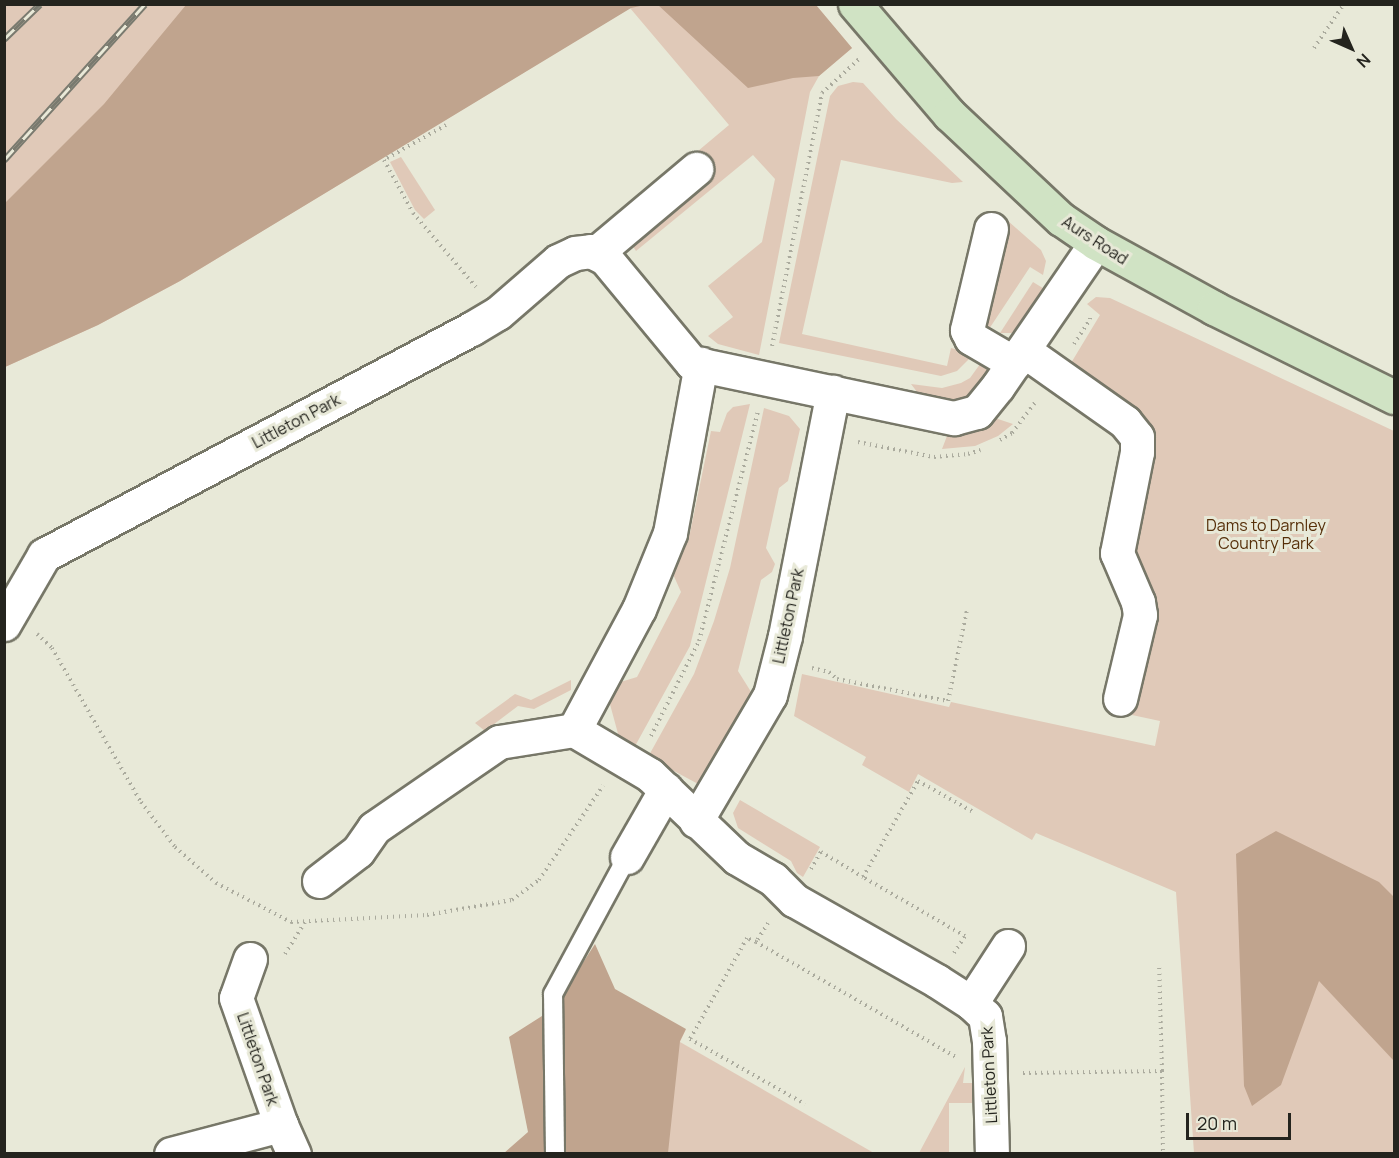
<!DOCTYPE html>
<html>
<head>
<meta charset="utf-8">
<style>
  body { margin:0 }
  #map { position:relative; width:1399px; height:1158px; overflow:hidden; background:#e8e9d8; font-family:Manrope,sans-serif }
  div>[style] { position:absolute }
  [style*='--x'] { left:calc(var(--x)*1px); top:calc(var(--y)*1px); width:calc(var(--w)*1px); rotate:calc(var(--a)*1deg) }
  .green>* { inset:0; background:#e0c9b8 }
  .forest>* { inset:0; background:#c0a48e }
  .path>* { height:4px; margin-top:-2px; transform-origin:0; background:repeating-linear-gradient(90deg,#abab9e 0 1.5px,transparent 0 6px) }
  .roads { filter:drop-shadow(2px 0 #777768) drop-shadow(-2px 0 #777768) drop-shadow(0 2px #777768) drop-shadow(0 -2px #777768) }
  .lane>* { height:18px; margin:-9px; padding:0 9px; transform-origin:9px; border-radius:9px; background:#fff }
  .street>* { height:33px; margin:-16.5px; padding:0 16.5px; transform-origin:16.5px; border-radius:16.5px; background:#fff }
  .secondary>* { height:33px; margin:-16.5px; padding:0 16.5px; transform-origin:16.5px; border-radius:16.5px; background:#d0e3c4 }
  .rail>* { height:7px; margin-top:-3.5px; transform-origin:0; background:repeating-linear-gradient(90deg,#e8e9d8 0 14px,#797a6f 0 28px); box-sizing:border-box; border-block:2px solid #797a6f }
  span { translate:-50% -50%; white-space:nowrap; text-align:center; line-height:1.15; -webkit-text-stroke:6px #e8e9d8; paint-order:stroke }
  .street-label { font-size:16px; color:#24241e }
  .park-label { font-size:16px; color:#562f09 }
  .frame { position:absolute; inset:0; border:6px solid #24241e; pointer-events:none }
  .north { position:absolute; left:1321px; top:18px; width:60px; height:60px; -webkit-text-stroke:4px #e8e9d8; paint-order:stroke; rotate:135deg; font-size:16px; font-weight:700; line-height:24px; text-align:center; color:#24241e }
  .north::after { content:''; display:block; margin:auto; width:21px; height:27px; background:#24241e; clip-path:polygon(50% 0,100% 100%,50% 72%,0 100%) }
  .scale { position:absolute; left:1186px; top:1113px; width:105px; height:27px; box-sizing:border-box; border:3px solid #24241e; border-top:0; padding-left:8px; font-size:18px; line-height:21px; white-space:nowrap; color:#24241e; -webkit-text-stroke:4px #e8e9d8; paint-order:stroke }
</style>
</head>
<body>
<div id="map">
  <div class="green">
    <div style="clip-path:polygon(4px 5px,816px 5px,852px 48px,819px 76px,810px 92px,759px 355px,718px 344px,708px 336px,733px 317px,708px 286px,762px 242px,775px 179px,753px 155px,636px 251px,630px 242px,714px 173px,698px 151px,729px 125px,630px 8px,180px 281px,98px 325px,5px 367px)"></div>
    <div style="clip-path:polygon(853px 82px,863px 83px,896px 119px,963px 182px,952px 183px,841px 160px,802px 334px,947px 366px,951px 348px,974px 354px,957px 371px,941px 376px,779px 343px,830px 96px,838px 86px)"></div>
    <div style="clip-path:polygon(401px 157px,435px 210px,424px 219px,415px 210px,390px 162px)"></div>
    <div style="clip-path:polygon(1000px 220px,1008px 221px,1041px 250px,1046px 261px,1043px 275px,1030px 267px,989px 329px,985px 322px)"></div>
    <div style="clip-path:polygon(1033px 282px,1046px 290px,1018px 333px,1000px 333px)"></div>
    <div style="clip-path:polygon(1096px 297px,1110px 298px,1394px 431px,1394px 1153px,1194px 1153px,1176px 892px,1036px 833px,1032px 840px,918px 774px,909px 792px,862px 765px,866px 757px,794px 716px,802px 674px,949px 707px,951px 702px,1155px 746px,1160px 721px,1132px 715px,1156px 607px,1134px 546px,1155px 450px,1152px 428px,1133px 407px,1071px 363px,1100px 315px,1087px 304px)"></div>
    <div style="clip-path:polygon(983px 360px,992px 374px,970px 396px,949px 404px,924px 401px,911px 384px,942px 388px,961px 383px,970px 378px)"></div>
    <div style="clip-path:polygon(750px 404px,690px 646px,634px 748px,620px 741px,608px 697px,614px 684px,637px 677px,681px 592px,672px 572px,690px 533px,711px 431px,720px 432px,727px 413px,733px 407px)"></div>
    <div style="clip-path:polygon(764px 408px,789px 416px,800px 429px,788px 481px,779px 488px,766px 548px,775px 564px,772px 572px,761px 580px,738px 671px,753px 695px,700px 785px,648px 757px,694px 674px,714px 621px,730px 568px)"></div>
    <div style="clip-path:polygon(995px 418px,1013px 424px,998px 436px,975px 446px,942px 449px,947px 436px,969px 432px)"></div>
    <div style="clip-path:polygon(571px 680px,571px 690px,534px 709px,518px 706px,485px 731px,475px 723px,515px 694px,531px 700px)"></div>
    <div style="clip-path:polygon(740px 800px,820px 847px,803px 877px,797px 873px,791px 861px,738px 828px,733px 813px)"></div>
    <div style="clip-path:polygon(686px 1029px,680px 1042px,874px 1153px,591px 1154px)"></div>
    <div style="clip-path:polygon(965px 1067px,963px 1083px,973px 1083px,972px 1103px,949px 1103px,949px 1153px,919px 1153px)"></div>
  </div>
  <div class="forest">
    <div style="clip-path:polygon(186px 5px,186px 4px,645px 5px,631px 8px,180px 281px,98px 325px,5px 367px,5px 203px,104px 104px)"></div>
    <div style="clip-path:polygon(658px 5px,816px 5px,852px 48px,819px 76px,793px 78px,748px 88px)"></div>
    <div style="clip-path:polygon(1276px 831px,1379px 882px,1394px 897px,1394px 1061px,1319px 981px,1281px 1085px,1252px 1106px,1244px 1086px,1236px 854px)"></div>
    <div style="clip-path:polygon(595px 944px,615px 989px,686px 1029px,680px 1041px,668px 1153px,503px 1154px,528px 1132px,509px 1037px,553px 1009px)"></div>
  </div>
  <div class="path">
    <div style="--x:1314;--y:48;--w:53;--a:-55.7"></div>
    <div style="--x:446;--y:125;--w:71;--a:150.6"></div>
    <div style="--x:384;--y:160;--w:60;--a:61.3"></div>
    <div style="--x:413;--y:213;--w:97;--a:49.6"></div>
    <div style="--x:1074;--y:344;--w:30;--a:-57"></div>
    <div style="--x:1090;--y:319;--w:5;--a:-90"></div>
    <div style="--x:772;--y:346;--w:258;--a:-78.8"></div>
    <div style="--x:822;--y:93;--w:50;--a:-42.6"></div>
    <div style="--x:1000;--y:440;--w:14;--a:-30"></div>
    <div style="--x:1012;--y:433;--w:41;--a:-52.9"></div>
    <div style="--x:858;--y:442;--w:77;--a:11.2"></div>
    <div style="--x:934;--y:457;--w:34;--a:-5"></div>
    <div style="--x:968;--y:454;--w:13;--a:-18"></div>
    <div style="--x:37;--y:634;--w:21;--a:43"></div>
    <div style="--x:52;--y:648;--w:178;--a:60"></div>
    <div style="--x:141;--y:802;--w:56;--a:52.9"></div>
    <div style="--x:175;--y:847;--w:55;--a:41.3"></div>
    <div style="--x:216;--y:883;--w:85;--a:27.5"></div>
    <div style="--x:291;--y:922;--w:136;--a:-2.9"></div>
    <div style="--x:427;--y:915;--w:86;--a:-10"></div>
    <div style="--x:512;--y:900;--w:34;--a:-37"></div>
    <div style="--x:539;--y:880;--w:114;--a:-55.8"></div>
    <div style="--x:812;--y:668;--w:17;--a:13"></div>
    <div style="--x:829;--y:672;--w:11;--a:41"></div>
    <div style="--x:837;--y:679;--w:113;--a:11.2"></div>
    <div style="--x:948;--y:701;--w:93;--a:-78.2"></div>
    <div style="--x:651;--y:736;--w:106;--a:-63.2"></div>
    <div style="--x:699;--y:641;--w:236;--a:-75.6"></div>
    <div style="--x:811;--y:869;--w:20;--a:-60"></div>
    <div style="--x:821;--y:852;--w:49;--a:30.8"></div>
    <div style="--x:768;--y:923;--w:22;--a:122"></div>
    <div style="--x:756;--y:942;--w:231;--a:29.9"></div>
    <div style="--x:756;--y:942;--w:10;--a:-156"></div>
    <div style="--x:747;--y:938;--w:116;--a:119.4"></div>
    <div style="--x:690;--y:1039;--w:132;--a:29.5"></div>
    <div style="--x:954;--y:953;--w:20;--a:-57"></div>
    <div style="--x:965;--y:936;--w:118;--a:-150"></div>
    <div style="--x:863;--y:877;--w:111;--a:-60.2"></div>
    <div style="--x:918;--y:781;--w:65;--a:29.3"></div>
    <div style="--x:285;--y:954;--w:38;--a:-58"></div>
    <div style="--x:1162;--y:1071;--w:83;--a:89.3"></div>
    <div style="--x:1023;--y:1073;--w:139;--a:-0.8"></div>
    <div style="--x:1162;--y:1071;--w:107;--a:-91.6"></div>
  </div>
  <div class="roads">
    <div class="lane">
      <div style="--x:555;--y:1154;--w:160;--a:-90.7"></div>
      <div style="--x:553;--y:994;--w:156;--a:-61.6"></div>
    </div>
    <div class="street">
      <div style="--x:991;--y:229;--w:104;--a:103.4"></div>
      <div style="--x:967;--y:330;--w:9;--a:63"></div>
      <div style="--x:971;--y:338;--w:50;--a:30.2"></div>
      <div style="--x:596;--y:253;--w:131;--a:-40"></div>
      <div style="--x:1023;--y:350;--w:125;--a:35.2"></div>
      <div style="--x:1125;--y:422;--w:19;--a:51"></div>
      <div style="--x:1137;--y:437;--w:15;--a:90"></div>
      <div style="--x:1137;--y:452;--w:103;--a:101.2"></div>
      <div style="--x:1117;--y:553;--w:53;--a:66.8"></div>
      <div style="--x:1138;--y:602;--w:13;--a:81"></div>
      <div style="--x:1140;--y:615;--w:86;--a:103.4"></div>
      <div style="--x:4;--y:624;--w:80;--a:-59.9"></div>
      <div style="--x:44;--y:555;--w:483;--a:-27.9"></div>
      <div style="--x:471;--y:329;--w:31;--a:-31"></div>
      <div style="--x:498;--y:313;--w:79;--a:-40.9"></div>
      <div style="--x:558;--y:261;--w:19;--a:-25"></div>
      <div style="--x:575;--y:253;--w:16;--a:-7"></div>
      <div style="--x:591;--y:251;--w:16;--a:27"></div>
      <div style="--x:605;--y:258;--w:136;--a:50.4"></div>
      <div style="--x:692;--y:363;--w:268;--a:11.9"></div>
      <div style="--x:954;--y:418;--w:24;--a:-15"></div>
      <div style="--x:977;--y:412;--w:33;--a:-51"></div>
      <div style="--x:998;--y:386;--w:173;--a:-55.6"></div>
      <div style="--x:574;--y:730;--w:137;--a:-61.8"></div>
      <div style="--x:639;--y:609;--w:82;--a:-67.8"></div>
      <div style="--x:670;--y:533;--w:172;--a:-79.6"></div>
      <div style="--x:696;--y:821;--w:146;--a:-59.6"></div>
      <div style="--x:770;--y:695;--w:61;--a:-75.7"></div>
      <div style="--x:785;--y:636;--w:249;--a:-78.9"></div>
      <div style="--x:627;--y:857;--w:78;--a:-60.2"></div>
      <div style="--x:319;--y:881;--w:49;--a:-37.6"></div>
      <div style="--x:358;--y:851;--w:28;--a:-55"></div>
      <div style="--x:374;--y:828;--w:152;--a:-34.5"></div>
      <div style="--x:499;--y:742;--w:76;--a:-9.1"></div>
      <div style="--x:574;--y:730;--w:88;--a:30.6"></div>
      <div style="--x:650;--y:775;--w:120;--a:43.7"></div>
      <div style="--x:737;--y:858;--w:42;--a:30.3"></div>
      <div style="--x:773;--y:879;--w:30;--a:45"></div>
      <div style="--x:794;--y:900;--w:164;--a:29.5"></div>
      <div style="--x:937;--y:981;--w:40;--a:32.9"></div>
      <div style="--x:971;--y:1003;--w:19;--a:43"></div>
      <div style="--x:985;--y:1016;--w:25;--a:81"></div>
      <div style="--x:989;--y:1041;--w:113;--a:88.5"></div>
      <div style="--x:250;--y:959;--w:41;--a:109.7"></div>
      <div style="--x:236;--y:998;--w:135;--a:70.5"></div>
      <div style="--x:281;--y:1125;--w:32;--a:66"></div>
      <div style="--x:971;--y:1003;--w:68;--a:-57"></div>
      <div style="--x:171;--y:1154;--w:114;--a:-14.8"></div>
    </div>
    <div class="secondary">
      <div style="--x:855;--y:4;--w:145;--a:49.5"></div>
      <div style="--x:949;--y:114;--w:154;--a:43.2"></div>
      <div style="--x:1061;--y:219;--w:42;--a:34.4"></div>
      <div style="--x:1096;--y:243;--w:135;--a:28.8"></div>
      <div style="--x:1214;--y:308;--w:201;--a:26.3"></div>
    </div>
  </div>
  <div class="rail">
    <div style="--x:4;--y:39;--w:50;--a:-44.2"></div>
    <div style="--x:4;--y:160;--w:210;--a:-47.9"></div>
  </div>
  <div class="street-label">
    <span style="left:1095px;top:240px;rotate:33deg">Aurs Road</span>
    <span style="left:296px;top:421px;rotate:-28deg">Littleton Park</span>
    <span style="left:788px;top:616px;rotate:-78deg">Littleton Park</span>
    <span style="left:258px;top:1059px;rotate:71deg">Littleton Park</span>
    <span style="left:989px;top:1075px;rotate:-93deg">Littleton Park</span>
  </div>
  <div class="park-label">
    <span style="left:1266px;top:534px">Dams to Darnley<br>Country Park</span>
  </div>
  <div class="frame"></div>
  <div class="north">N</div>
  <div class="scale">20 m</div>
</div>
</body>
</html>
